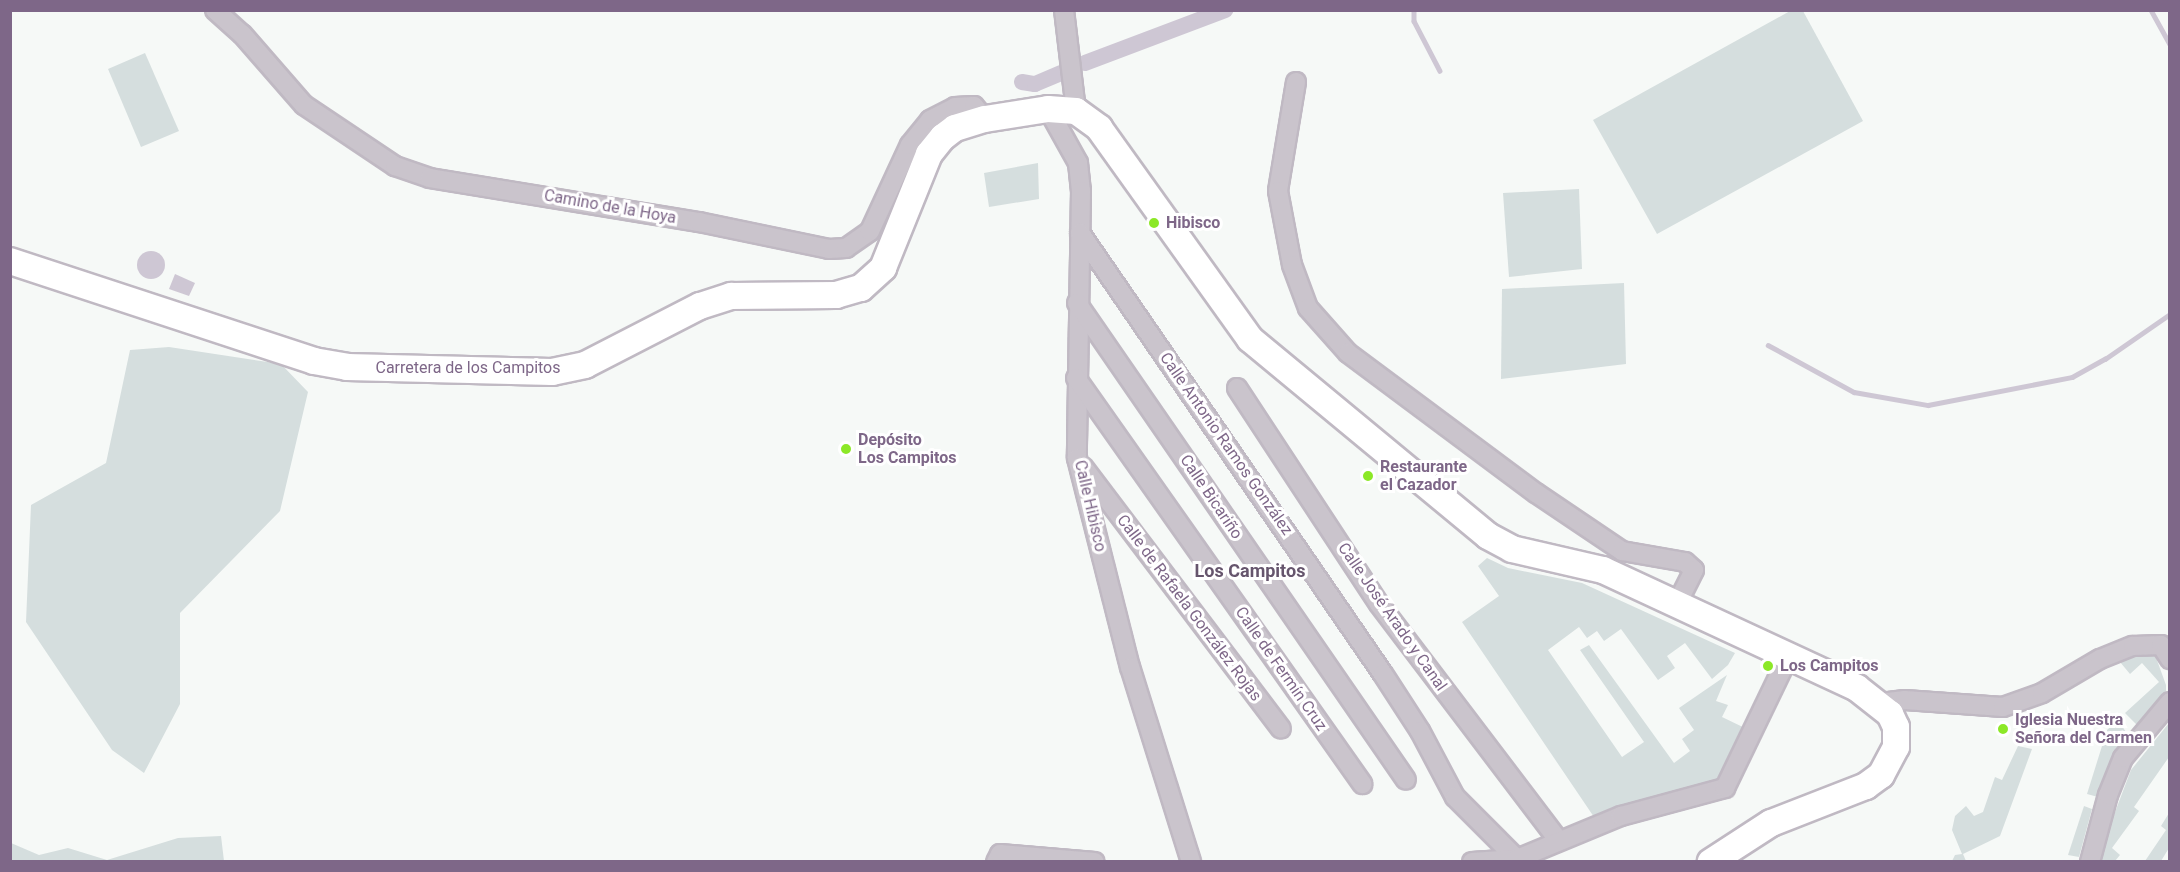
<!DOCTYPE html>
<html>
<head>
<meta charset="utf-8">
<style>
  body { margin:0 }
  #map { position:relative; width:2180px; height:872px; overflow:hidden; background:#f6f9f7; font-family:Roboto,sans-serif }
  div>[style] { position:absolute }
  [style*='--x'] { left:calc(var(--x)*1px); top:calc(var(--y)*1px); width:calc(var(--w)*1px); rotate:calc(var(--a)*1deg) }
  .green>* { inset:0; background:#d5dede }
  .water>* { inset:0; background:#cec7d4 }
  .round { border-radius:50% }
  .stream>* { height:4.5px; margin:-2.25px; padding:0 2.25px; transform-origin:2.25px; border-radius:2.25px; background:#cec7d4 }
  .canal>* { height:16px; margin:-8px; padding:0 8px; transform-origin:8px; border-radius:8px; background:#cec7d4 }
  .roads { filter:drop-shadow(2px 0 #c0b9c3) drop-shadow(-2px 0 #c0b9c3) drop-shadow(0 2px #c0b9c3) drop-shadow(0 -2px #c0b9c3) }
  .street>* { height:18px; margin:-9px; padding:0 9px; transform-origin:9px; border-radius:9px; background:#cac4cc }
  .secondary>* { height:26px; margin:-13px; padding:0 13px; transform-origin:13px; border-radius:13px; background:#fff }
  .dots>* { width:16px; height:16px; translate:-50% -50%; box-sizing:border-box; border:3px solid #fff; border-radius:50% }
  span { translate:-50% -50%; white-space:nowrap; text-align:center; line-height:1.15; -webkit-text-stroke:6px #fff; paint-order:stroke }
  .street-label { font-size:16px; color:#7e6788 }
  .poi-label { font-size:16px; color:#7e6788; font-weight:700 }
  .left { translate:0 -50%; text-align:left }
  .neighbourhood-label { font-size:18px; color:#66556d; font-weight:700 }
  .frame { position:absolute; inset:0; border:12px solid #7e6788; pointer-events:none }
</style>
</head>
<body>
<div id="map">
  <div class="green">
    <div style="clip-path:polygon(1803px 11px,1863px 121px,1657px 234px,1593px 120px,1790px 11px)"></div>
    <div style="clip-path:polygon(145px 53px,179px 131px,141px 147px,108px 69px)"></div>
    <div style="clip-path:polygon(1038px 163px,1039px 199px,989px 207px,984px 173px)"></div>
    <div style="clip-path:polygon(1579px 189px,1582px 269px,1509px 277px,1503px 193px)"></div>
    <div style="clip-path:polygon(1624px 283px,1626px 364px,1501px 379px,1502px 289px)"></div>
    <div style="clip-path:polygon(169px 347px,281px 364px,308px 392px,280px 511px,180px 613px,180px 704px,144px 773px,112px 750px,26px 622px,31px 505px,106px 463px,130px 350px)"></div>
    <div style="clip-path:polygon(1487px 558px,1508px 568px,1582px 583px,1735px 653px,1728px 665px,1712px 679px,1685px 643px,1667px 656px,1675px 668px,1658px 680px,1621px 629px,1604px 641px,1597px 631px,1587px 638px,1579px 627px,1548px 650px,1622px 757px,1644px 742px,1580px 650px,1589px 645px,1674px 763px,1690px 751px,1682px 739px,1694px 730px,1679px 708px,1727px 675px,1716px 701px,1728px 705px,1722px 717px,1749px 730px,1723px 784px,1596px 820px,1462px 622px,1499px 596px,1478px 566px)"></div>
    <div style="clip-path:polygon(2139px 652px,2154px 652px,2166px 685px,2166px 695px,2139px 727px,2125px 713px,2159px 682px,2142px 663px,2130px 674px,2120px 662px)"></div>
    <div style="clip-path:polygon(2118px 720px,2128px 735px,2108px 768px,2098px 797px,2087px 794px,2107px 730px)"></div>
    <div style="clip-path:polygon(2169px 723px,2169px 757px,2134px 807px,2139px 811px,2112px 848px,2120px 855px,2115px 861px,2096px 862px,2131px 770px)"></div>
    <div style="clip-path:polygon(2018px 746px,2032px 749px,2000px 836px,1963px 854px,1966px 861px,1952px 861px,1955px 855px,1962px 854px,1952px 830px,1955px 816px,1966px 806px,1974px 816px,1983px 812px,1995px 777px,2002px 780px)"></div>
    <div style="clip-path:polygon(2084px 806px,2092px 809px,2079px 857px,2068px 855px)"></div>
    <div style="clip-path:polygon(2169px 813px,2169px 848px,2161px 861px,2145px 861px,2166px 830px,2161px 826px)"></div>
    <div style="clip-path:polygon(221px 836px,224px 861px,11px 861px,11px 843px,39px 855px,68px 848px,107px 860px,178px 838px)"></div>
  </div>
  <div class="water">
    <div class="round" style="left:137px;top:251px;width:28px;height:28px"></div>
    <div style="clip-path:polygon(175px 274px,195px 283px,189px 296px,169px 289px)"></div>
  </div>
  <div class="stream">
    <div style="--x:1414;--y:10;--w:11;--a:90"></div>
    <div style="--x:1414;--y:21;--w:56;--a:62.5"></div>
    <div style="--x:2151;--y:10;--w:39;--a:61"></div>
    <div style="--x:1768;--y:345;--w:98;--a:28.7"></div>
    <div style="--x:1854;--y:392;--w:75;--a:10"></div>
    <div style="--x:1928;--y:405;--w:147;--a:-11"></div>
    <div style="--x:2072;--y:377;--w:38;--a:-29"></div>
    <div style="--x:2105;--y:359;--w:79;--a:-34.7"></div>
  </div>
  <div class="canal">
    <div style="--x:1085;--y:63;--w:150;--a:-20.7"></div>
    <div style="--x:1022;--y:82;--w:13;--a:9"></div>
    <div style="--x:1035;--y:84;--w:28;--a:-23"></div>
  </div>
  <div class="roads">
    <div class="street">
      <div style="--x:215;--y:10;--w:36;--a:42"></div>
      <div style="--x:242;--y:34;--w:94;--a:48.9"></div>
      <div style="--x:304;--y:105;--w:110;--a:33.8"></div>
      <div style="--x:395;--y:166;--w:37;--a:19"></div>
      <div style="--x:430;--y:178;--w:273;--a:9.3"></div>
      <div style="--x:699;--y:222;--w:133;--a:11.7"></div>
      <div style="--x:829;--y:249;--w:17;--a:-3"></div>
      <div style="--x:846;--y:248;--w:29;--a:-35"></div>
      <div style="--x:870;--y:231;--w:95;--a:-65.1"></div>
      <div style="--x:910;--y:145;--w:32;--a:-51"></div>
      <div style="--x:930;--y:120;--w:28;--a:-27"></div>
      <div style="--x:955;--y:107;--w:19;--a:-3"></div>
      <div style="--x:974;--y:106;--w:17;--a:50"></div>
      <div style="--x:1064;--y:10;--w:102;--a:83.2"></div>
      <div style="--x:1296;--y:82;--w:110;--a:99.4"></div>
      <div style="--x:1278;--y:191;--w:75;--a:79.3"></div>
      <div style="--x:1292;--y:265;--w:46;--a:69.6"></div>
      <div style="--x:1308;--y:308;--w:60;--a:48.4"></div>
      <div style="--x:1348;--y:353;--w:234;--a:36.7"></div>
      <div style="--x:1536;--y:493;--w:104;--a:34"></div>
      <div style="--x:1622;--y:551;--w:64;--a:9.9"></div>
      <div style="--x:1685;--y:562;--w:12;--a:42"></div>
      <div style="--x:1694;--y:570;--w:40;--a:116.6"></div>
      <div style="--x:1048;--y:109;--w:62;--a:60.9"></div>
      <div style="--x:1078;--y:163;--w:28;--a:84"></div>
      <div style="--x:1081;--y:191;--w:267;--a:90.9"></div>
      <div style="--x:1077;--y:458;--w:216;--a:75.8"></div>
      <div style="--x:1130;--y:667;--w:204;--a:72.6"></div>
      <div style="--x:1080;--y:233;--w:535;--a:55.51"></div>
      <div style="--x:1383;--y:674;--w:68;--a:57"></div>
      <div style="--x:1420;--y:731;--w:75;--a:62.1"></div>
      <div style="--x:1455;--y:797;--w:88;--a:45"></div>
      <div style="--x:1077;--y:303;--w:579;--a:55.4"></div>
      <div style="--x:1076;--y:378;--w:497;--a:54.8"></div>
      <div style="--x:1237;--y:388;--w:258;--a:56.7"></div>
      <div style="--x:1379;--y:604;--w:296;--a:52.8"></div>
      <div style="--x:1083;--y:467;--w:328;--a:52.9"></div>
      <div style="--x:1880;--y:703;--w:25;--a:-7"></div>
      <div style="--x:1905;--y:700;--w:98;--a:4.1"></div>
      <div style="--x:2003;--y:707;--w:41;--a:-19.7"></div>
      <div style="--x:2042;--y:693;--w:67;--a:-30.4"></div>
      <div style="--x:2100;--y:659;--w:35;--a:-22"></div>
      <div style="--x:2133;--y:646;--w:28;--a:-2"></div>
      <div style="--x:2161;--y:645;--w:17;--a:57"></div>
      <div style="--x:996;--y:862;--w:9;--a:-63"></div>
      <div style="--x:1000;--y:854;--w:95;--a:4.8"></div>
      <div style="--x:1472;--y:862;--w:45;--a:-3.8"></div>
      <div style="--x:1517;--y:859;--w:113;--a:-22.5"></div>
      <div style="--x:1621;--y:816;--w:108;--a:-15.1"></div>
      <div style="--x:1725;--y:788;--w:145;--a:-64.3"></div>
      <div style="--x:2090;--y:862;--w:69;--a:-75"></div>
      <div style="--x:2108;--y:795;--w:40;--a:-68"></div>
      <div style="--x:2123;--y:758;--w:73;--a:-50"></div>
    </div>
    <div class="secondary">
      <div style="--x:10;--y:261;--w:320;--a:18.2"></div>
      <div style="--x:314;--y:361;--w:34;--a:10"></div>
      <div style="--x:347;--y:367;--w:205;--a:1.4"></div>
      <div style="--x:552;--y:372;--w:34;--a:-12"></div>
      <div style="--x:585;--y:365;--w:129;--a:-27.2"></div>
      <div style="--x:700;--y:306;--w:33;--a:-18"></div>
      <div style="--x:731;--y:296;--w:105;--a:-0.5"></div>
      <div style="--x:836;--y:295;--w:26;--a:-16"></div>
      <div style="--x:861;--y:288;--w:30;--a:-42"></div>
      <div style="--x:883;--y:268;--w:123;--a:-68"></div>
      <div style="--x:929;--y:154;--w:22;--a:-51"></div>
      <div style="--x:943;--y:137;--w:15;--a:-37"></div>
      <div style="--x:955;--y:128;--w:31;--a:-17"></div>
      <div style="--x:985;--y:119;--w:64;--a:-9"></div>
      <div style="--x:1048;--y:109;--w:28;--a:4"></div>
      <div style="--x:1076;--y:111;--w:29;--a:36"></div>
      <div style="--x:1099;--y:128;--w:259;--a:54.4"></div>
      <div style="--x:1250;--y:339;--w:309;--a:39.6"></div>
      <div style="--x:1488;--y:536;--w:27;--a:28"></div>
      <div style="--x:1512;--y:549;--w:93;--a:13"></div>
      <div style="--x:1603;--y:570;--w:280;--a:24.9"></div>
      <div style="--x:1857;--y:688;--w:42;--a:38.2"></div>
      <div style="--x:1890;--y:714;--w:14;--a:65"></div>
      <div style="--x:1896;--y:727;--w:20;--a:90"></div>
      <div style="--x:1896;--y:747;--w:32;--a:118"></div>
      <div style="--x:1881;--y:775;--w:19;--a:144"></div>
      <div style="--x:1866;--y:786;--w:102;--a:158.7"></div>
      <div style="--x:1771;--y:823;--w:72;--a:147"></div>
    </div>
  </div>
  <div class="dots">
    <div style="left:1154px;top:223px;background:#8ce827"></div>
    <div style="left:846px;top:449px;background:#8ce827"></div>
    <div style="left:1368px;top:476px;background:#8ce827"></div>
    <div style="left:1768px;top:666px;background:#8ce827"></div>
    <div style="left:2003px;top:729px;background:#8ce827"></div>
  </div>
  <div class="street-label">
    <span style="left:610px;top:207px;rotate:10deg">Camino de la Hoya</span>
    <span style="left:468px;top:368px">Carretera de los Campitos</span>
    <span style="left:1226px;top:444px;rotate:55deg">Calle Antonio Ramos González</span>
    <span style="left:1211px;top:497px;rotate:56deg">Calle Bicariño</span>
    <span style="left:1090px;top:506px;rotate:77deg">Calle Hibisco</span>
    <span style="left:1189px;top:608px;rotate:53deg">Calle de Rafaela González Rojas</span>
    <span style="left:1392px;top:617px;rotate:55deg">Calle José Arado y Canal</span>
    <span style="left:1281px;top:669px;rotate:55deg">Calle de Fermín Cruz</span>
  </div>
  <div class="poi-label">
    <span class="left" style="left:1166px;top:223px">Hibisco</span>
    <span class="left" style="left:858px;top:449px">Depósito<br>Los Campitos</span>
    <span class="left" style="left:1380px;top:476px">Restaurante<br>el Cazador</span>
    <span class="left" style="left:1780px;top:666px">Los Campitos</span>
    <span class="left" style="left:2015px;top:729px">Iglesia Nuestra<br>Señora del Carmen</span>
  </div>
  <div class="neighbourhood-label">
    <span style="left:1250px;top:571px">Los Campitos</span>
  </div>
  <div class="frame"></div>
</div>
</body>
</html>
